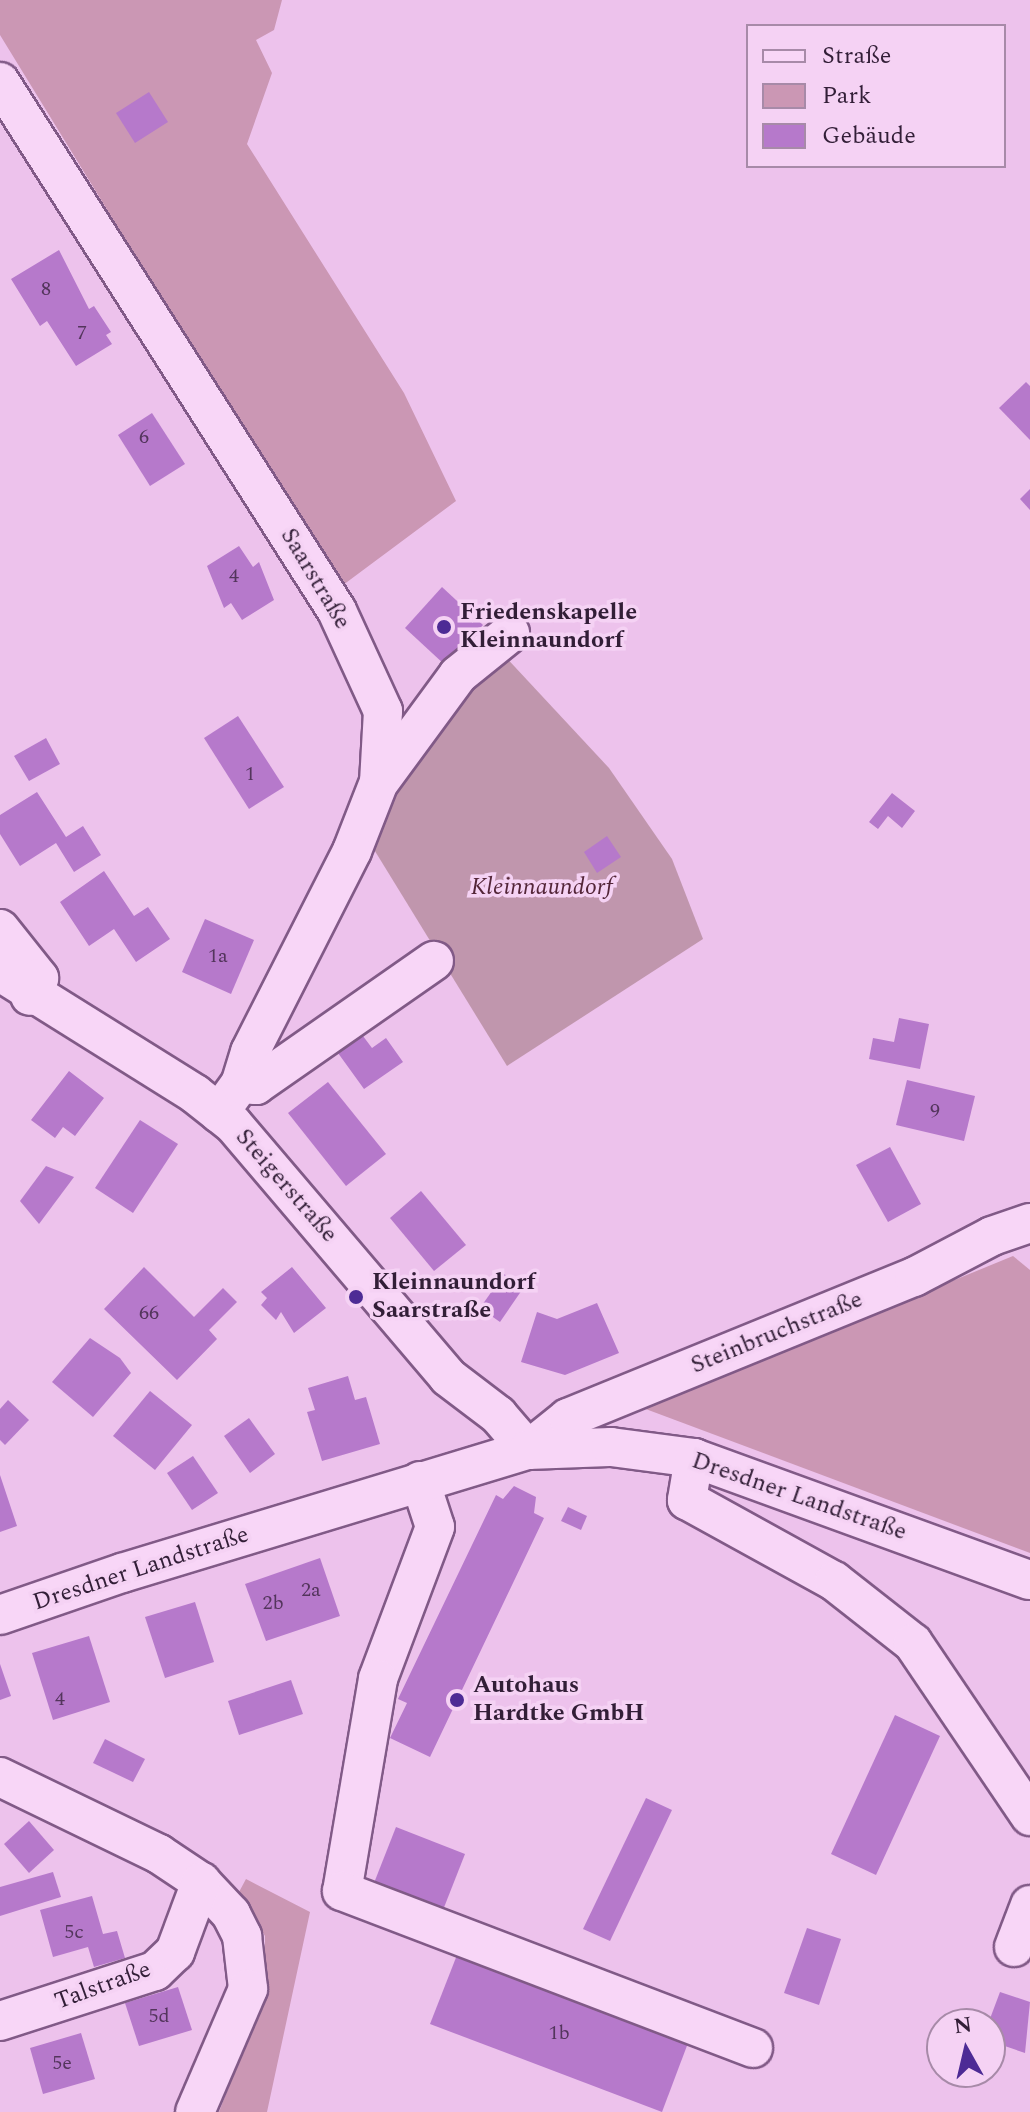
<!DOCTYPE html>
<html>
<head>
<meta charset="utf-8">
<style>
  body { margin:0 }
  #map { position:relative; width:1030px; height:2112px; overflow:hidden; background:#edc2ec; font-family:Spectral,serif }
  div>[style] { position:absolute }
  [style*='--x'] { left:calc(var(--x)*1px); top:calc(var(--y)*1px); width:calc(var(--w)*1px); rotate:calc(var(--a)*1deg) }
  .green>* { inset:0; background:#cb97b4 }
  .cemetery>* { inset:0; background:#c096ad }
  .building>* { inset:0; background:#b679cb }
  .roads { filter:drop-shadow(2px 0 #815a87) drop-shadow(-2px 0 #815a87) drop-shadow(0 2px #815a87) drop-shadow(0 -2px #815a87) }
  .minor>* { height:38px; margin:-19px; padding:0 19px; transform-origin:19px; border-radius:19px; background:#f8d6f7 }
  .dots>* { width:22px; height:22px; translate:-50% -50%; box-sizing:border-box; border:4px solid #f5d2f4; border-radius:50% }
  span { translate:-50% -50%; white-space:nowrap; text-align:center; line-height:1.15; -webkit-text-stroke:7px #f5d2f4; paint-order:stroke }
  .number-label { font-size:20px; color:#53355c }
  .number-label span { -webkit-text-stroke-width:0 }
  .street-label { font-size:24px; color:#321e37 }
  .poi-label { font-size:24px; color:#321e37; font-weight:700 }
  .left { translate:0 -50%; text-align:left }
  .park-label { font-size:24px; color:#532538; font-style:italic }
  .legend { position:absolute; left:746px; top:24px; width:260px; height:144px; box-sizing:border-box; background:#f5d2f4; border:2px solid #a78aa8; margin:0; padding:10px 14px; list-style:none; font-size:24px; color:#321e37 }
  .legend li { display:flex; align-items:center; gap:16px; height:40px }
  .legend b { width:40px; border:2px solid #a78aa8 }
  .north { position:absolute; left:926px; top:2008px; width:80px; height:80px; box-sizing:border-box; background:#f5d2f4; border:2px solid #a78aa8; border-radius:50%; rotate:352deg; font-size:22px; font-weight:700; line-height:32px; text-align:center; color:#321e37 }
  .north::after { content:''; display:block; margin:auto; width:28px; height:36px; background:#4d2b95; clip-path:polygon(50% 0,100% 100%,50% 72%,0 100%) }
</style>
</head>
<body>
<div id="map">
  <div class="green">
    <div style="clip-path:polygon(0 0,282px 0,274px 30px,256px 40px,272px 73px,247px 144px,404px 393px,456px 501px,339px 588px,0 35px)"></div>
    <div style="clip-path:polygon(1013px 1256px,1030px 1270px,1030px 1553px,643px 1408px)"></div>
    <div style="clip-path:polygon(246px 1879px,310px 1912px,267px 2112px,219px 2112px,265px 1993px,265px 1936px,239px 1892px)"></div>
  </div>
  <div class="cemetery">
    <div style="clip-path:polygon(502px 653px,609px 768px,672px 859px,703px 939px,507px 1066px,370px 843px,420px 745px)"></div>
  </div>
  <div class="building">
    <div style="clip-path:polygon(149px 92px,168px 122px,135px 143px,116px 113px)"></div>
    <div style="clip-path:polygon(59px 250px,89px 309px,94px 306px,111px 332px,106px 335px,112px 344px,76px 366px,47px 321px,40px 326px,11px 279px)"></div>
    <div style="clip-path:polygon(1026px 382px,1030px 386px,1030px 440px,999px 408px)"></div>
    <div style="clip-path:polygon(152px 413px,185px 464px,150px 486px,118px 435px)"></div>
    <div style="clip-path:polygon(1030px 489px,1030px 510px,1020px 499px)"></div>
    <div style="clip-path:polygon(239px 546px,253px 567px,259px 562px,274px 600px,242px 620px,231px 603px,224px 608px,207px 566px)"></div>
    <div style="clip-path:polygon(442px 587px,483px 625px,445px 665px,405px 628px)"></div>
    <div style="clip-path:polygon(238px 716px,284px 787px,249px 809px,204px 738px)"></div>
    <div style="clip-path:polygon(46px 738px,60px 764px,29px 781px,14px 756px)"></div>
    <div style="clip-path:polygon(37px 792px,66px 837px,83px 826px,101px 855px,74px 872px,56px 843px,20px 866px,0 834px,0 815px)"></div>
    <div style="clip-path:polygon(892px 793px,915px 811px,902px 828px,888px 816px,878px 829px,869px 822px)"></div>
    <div style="clip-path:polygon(607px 836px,621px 857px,597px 873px,584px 852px)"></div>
    <div style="clip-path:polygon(104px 871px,134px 916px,148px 907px,170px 939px,136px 962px,114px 929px,89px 946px,60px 902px)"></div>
    <div style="clip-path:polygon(205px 919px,254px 940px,231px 994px,182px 972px)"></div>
    <div style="clip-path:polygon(899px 1018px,929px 1024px,920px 1069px,869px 1059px,873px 1038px,894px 1042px)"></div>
    <div style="clip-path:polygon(363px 1036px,372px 1048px,386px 1038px,403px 1062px,364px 1089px,338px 1053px)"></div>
    <div style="clip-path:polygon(69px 1071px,104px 1098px,75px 1136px,63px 1127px,55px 1138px,31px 1120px)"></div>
    <div style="clip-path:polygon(907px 1080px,975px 1096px,964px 1141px,896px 1125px)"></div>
    <div style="clip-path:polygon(328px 1082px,386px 1154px,346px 1186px,288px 1113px)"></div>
    <div style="clip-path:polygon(140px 1120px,178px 1144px,133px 1213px,95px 1188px)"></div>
    <div style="clip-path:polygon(890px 1147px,921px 1204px,888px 1222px,856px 1165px)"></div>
    <div style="clip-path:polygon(46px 1166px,74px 1177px,39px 1224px,20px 1201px)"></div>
    <div style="clip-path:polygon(421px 1191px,466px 1245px,434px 1271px,390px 1218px)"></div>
    <div style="clip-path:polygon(144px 1267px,194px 1317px,223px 1288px,237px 1302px,209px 1330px,217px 1339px,177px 1380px,104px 1309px)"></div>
    <div style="clip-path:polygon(292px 1267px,326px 1308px,294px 1333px,281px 1312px,276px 1320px,261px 1305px,267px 1298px,261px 1292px)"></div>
    <div style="clip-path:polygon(504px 1274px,524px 1287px,500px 1322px,480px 1308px)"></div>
    <div style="clip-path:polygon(597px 1303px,619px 1353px,565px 1375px,521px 1362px,537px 1312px,557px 1319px)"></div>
    <div style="clip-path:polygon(90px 1338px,120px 1358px,131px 1373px,93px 1417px,52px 1382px)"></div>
    <div style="clip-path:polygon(348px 1376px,355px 1400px,366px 1397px,380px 1444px,322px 1461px,307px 1412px,315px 1410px,308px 1388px)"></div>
    <div style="clip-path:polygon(150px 1391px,192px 1425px,155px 1470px,113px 1436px)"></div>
    <div style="clip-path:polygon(8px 1400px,29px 1420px,5px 1445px,0 1440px,0 1409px)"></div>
    <div style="clip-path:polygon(249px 1418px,275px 1454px,250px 1473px,224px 1436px)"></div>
    <div style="clip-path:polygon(193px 1456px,218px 1493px,192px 1510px,167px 1473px)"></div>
    <div style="clip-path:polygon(0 1475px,17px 1526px,0 1532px)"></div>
    <div style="clip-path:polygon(514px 1486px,536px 1497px,534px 1513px,544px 1518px,430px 1757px,390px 1738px,407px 1703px,398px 1699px,496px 1495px,503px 1499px)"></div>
    <div style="clip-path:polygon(568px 1507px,587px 1516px,581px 1530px,561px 1521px)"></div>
    <div style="clip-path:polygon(320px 1558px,340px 1616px,266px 1641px,245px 1584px)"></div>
    <div style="clip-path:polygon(195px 1602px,214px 1662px,165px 1678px,145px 1617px)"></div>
    <div style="clip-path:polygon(89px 1636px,110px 1702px,53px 1720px,32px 1653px)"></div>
    <div style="clip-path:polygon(0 1664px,11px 1696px,0 1700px)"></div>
    <div style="clip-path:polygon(291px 1680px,303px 1714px,239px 1735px,228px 1701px)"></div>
    <div style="clip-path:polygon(895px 1715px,940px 1736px,876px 1875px,831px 1854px)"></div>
    <div style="clip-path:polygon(105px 1739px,145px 1759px,133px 1782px,93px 1763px)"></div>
    <div style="clip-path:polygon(646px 1798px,672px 1810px,610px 1941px,583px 1929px)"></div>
    <div style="clip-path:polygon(29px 1821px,54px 1850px,29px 1873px,4px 1844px)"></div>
    <div style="clip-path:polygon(396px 1827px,465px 1854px,443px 1910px,374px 1883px)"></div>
    <div style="clip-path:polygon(53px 1872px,61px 1897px,0 1916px,0 1887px)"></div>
    <div style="clip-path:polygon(92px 1896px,103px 1934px,117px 1931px,125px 1958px,94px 1967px,88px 1947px,53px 1957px,40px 1910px)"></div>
    <div style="clip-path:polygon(807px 1928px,841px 1939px,819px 2005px,784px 1993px)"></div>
    <div style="clip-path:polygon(457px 1955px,688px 2043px,662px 2112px,430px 2024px)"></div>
    <div style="clip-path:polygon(178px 1987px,192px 2030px,139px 2046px,125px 2003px)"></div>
    <div style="clip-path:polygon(1000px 1992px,1030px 2002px,1025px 2053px,990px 2041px,988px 2024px)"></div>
    <div style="clip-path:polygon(81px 2033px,95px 2079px,43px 2094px,30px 2048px)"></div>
  </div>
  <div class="roads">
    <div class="minor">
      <div style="--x:0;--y:82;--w:627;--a:57.5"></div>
      <div style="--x:337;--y:611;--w:110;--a:65.3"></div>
      <div style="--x:383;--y:711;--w:71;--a:93.2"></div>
      <div style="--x:379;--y:782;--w:74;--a:111.4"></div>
      <div style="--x:352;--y:851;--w:225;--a:116.9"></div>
      <div style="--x:250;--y:1052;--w:34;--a:107"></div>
      <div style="--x:240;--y:1084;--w:36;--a:126"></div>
      <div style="--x:381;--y:780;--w:130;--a:-53.7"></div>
      <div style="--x:458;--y:675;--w:67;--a:-38.9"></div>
      <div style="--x:0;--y:929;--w:63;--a:51.5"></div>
      <div style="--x:39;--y:978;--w:20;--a:117"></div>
      <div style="--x:0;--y:972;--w:230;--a:32"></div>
      <div style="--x:195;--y:1094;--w:48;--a:38.3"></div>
      <div style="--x:233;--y:1124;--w:332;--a:49.6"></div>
      <div style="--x:448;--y:1377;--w:63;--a:37.2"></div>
      <div style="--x:498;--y:1415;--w:46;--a:49.4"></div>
      <div style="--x:240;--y:1084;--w:16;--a:4"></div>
      <div style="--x:256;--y:1085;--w:217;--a:-34.9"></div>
      <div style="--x:528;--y:1450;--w:51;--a:-38.7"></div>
      <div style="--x:568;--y:1418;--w:374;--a:-22.2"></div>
      <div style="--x:914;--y:1277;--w:88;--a:-27.7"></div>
      <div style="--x:992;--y:1236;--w:40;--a:-18.9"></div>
      <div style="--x:694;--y:1458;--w:43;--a:99.5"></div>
      <div style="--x:687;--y:1500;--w:168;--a:28.9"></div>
      <div style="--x:834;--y:1581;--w:100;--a:38.1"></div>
      <div style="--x:913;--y:1643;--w:209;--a:55.9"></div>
      <div style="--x:420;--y:1481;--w:48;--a:71.9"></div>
      <div style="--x:435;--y:1527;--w:162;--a:110.6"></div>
      <div style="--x:378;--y:1679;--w:215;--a:99.6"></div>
      <div style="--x:342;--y:1891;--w:440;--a:20.9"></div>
      <div style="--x:0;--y:1615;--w:129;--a:-19"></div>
      <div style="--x:122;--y:1573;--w:424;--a:-16.9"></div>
      <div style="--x:528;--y:1450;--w:83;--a:-2.1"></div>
      <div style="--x:611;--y:1447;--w:84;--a:7.5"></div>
      <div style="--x:694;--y:1458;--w:357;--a:20"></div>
      <div style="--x:0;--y:1777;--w:177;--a:25.8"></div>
      <div style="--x:159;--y:1854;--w:50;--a:33.7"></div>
      <div style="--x:201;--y:1882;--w:44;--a:46.8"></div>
      <div style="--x:231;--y:1914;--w:25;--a:63"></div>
      <div style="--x:242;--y:1936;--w:53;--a:83.5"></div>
      <div style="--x:248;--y:1989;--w:134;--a:113.3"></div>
      <div style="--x:1014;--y:1947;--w:45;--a:-69.1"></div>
      <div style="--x:0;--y:2021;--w:163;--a:-17.9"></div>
      <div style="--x:155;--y:1971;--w:28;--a:-44"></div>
      <div style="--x:175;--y:1952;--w:75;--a:-69.6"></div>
    </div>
  </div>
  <div class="dots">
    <div style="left:444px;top:627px;background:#4d2b95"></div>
    <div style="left:356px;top:1297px;background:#4d2b95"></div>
    <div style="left:457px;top:1700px;background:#4d2b95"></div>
  </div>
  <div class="number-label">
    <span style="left:46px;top:289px">8</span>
    <span style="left:82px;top:333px">7</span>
    <span style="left:144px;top:437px">6</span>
    <span style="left:234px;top:576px">4</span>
    <span style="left:250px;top:774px">1</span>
    <span style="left:218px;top:956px">1a</span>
    <span style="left:935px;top:1111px">9</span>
    <span style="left:149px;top:1313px">66</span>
    <span style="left:311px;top:1590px">2a</span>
    <span style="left:273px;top:1603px">2b</span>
    <span style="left:60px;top:1699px">4</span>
    <span style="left:74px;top:1932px">5c</span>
    <span style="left:159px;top:2016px">5d</span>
    <span style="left:559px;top:2033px">1b</span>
    <span style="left:62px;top:2063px">5e</span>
  </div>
  <div class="street-label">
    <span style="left:315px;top:579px;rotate:59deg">Saarstraße</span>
    <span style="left:286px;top:1186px;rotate:49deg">Steigerstraße</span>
    <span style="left:777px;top:1333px;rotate:-22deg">Steinbruchstraße</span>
    <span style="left:799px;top:1497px;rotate:19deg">Dresdner Landstraße</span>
    <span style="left:141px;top:1569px;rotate:-18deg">Dresdner Landstraße</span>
    <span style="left:103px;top:1986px;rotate:-20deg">Talstraße</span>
  </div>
  <div class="poi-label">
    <span class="left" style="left:460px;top:627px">Friedenskapelle<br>Kleinnaundorf</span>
    <span class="left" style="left:372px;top:1297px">Kleinnaundorf<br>Saarstraße</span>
    <span class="left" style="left:473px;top:1700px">Autohaus<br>Hardtke GmbH</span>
  </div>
  <div class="park-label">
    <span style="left:542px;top:888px">Kleinnaundorf</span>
  </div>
  <ul class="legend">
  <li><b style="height:10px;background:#f8d6f7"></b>Straße</li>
  <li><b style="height:22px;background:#cb97b4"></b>Park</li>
  <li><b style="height:22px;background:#b679cb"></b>Gebäude</li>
  </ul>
  <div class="north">N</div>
</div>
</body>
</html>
